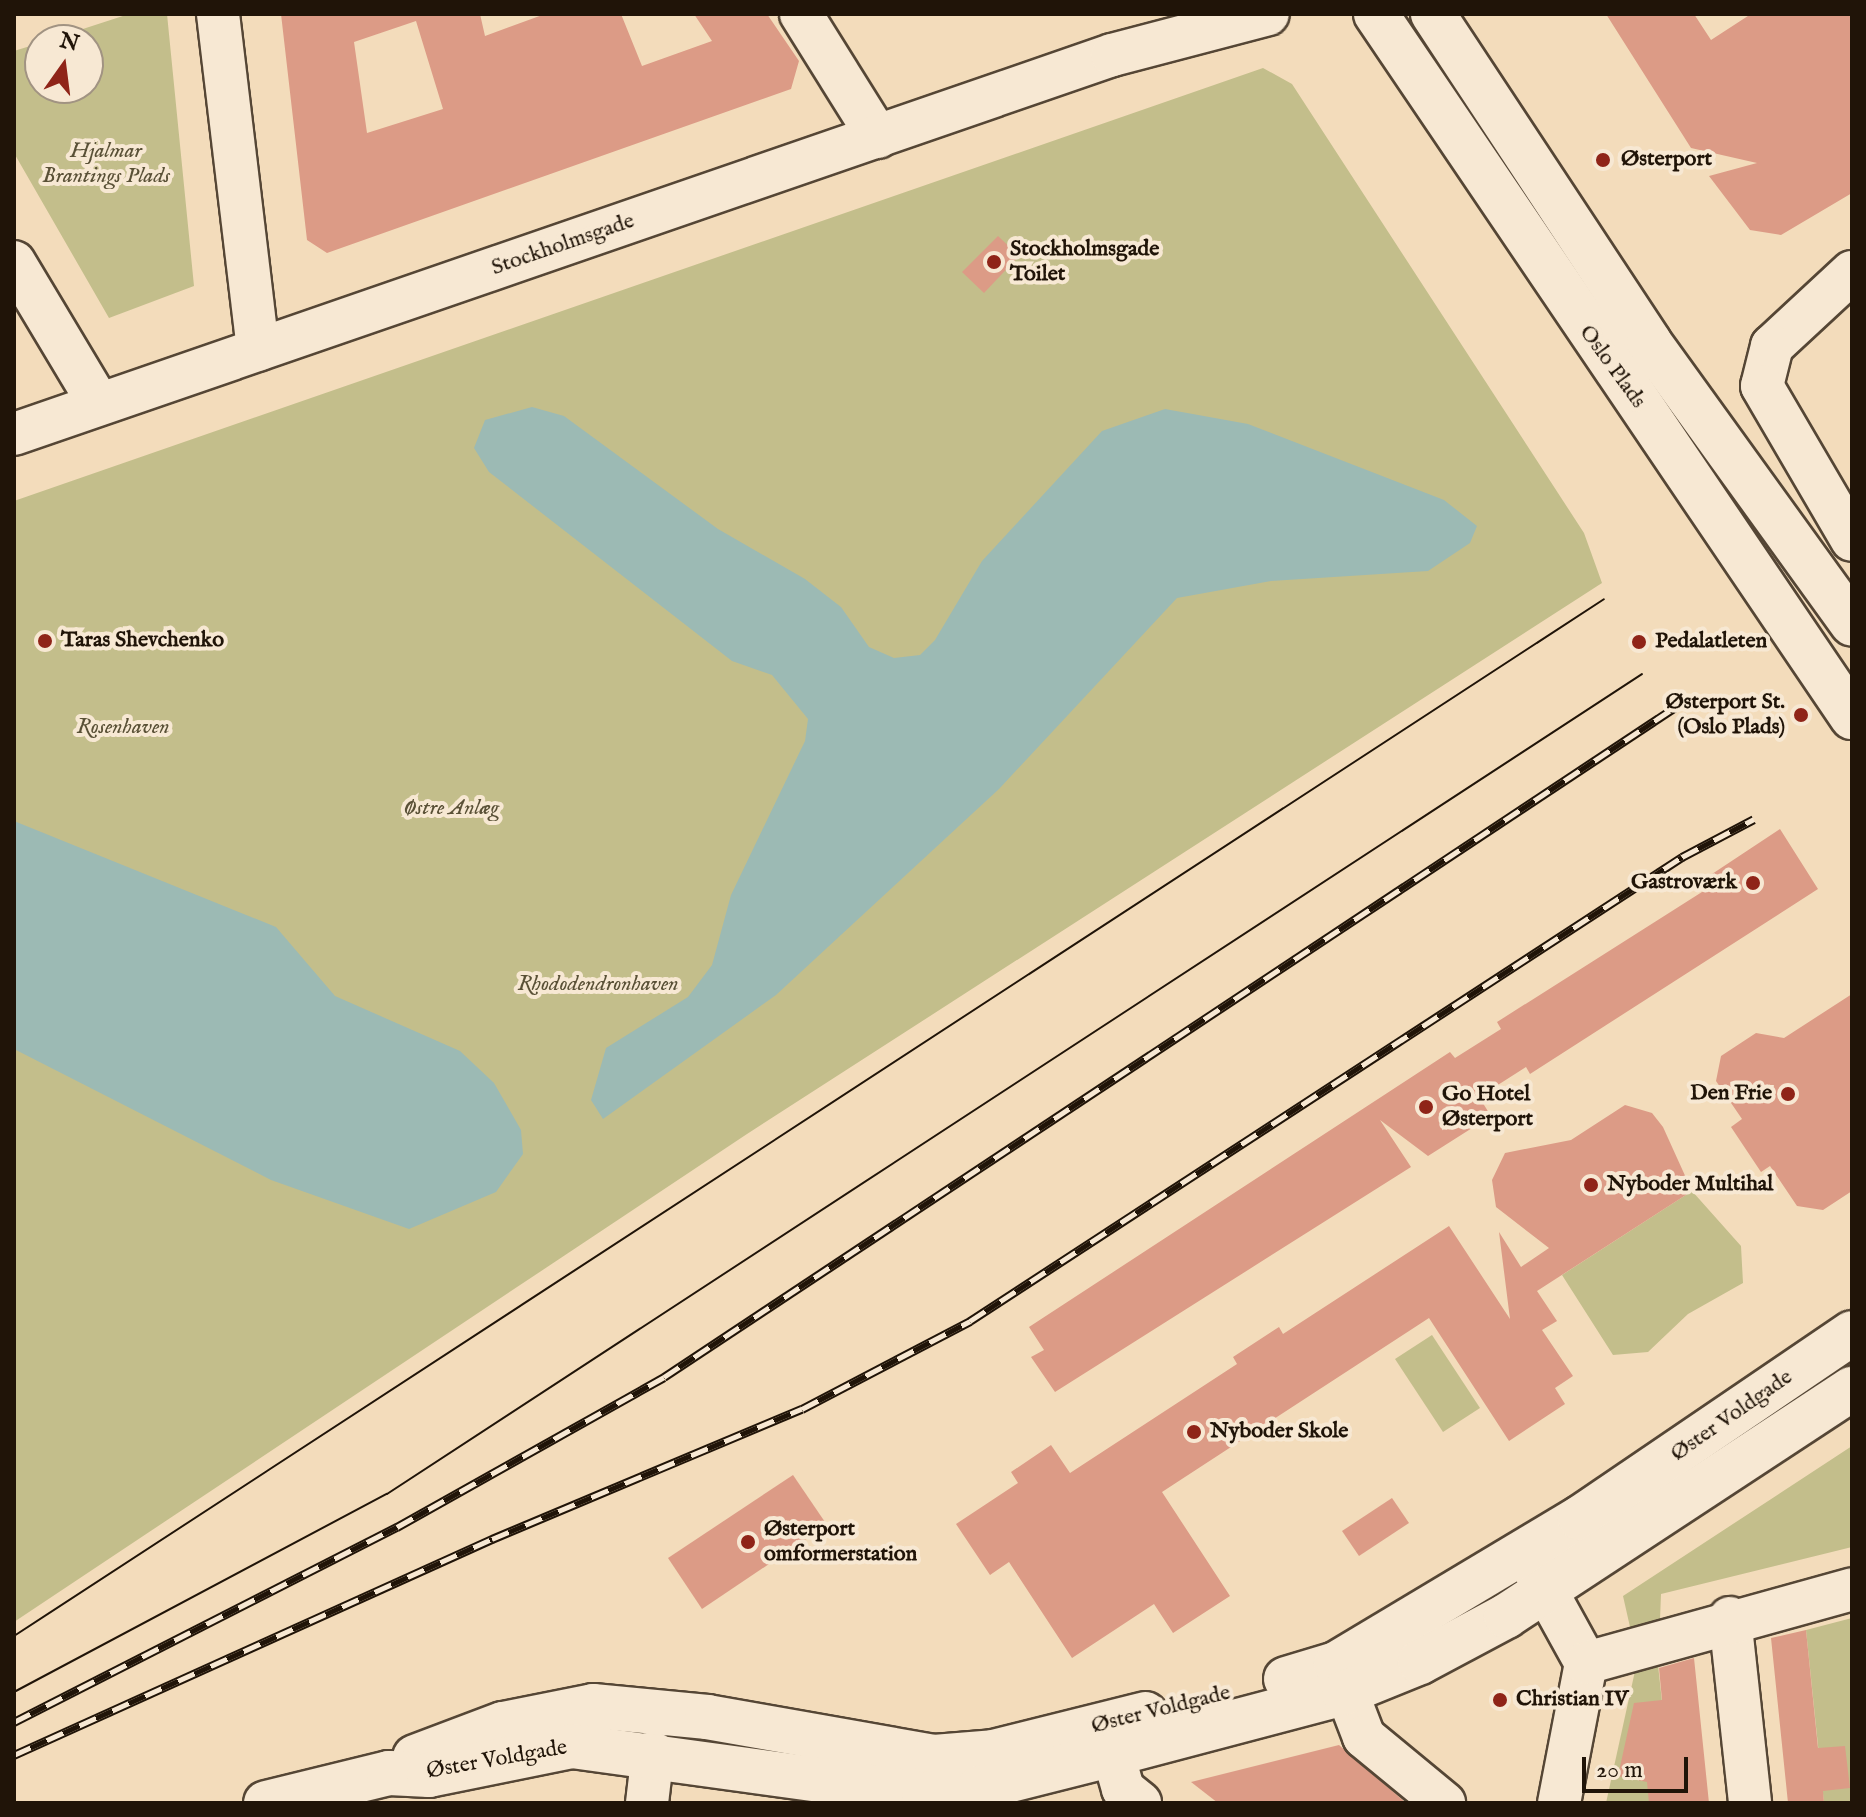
<!DOCTYPE html>
<html>
<head>
<meta charset="utf-8">
<style>
  body { margin:0 }
  #map { position:relative; width:1866px; height:1817px; overflow:hidden; background:#f3dcbb; font-family:"IM FELL English",serif }
  div>[style] { position:absolute }
  [style*='--x'] { left:calc(var(--x)*1px); top:calc(var(--y)*1px); width:calc(var(--w)*1px); rotate:calc(var(--a)*1deg) }
  .green>* { inset:0; background:#c3be8b }
  .water>* { inset:0; background:#9cbab4 }
  .building>* { inset:0; background:#dc9b86 }
  .roads { filter:drop-shadow(2px 0 #554635) drop-shadow(-2px 0 #554635) drop-shadow(0 2px #554635) drop-shadow(0 -2px #554635) }
  .minor>* { height:42px; margin:-21px; padding:0 21px; transform-origin:21px; border-radius:21px; background:#f7e8d3 }
  .tertiary>* { height:44px; margin:-22px; padding:0 22px; transform-origin:22px; border-radius:22px; background:#f7e8d3 }
  .tram>* { height:2px; margin:-1px; padding:0 1px; transform-origin:1px; border-radius:1px; background:#201408 }
  .rail>* { height:9px; margin-top:-4.5px; transform-origin:0; background:repeating-linear-gradient(90deg,#f7e8d3 0 18px,#201408 0 36px); box-sizing:border-box; border-block:2px solid #201408 }
  .dots>* { width:22px; height:22px; translate:-50% -50%; box-sizing:border-box; border:4px solid #f7e8d3; border-radius:50% }
  span { translate:-50% -50%; white-space:nowrap; text-align:center; line-height:1.15; -webkit-text-stroke:8px #f7e8d3; paint-order:stroke }
  .park-label { font-size:22px; color:#595036; font-style:italic }
  .poi-label { font-size:22px; color:#201408; font-weight:700 }
  .left { translate:0 -50%; text-align:left }
  .right { translate:-100% -50%; text-align:right }
  .street-label { font-size:22px; color:#201408 }
  .frame { position:absolute; inset:0; border:16px solid #201408; pointer-events:none }
  .north { position:absolute; left:24px; top:24px; width:80px; height:80px; box-sizing:border-box; background:#f7e8d3; border:2px solid #a19382; border-radius:50%; rotate:14deg; font-size:22px; font-weight:700; line-height:32px; text-align:center; color:#201408 }
  .north::after { content:''; display:block; margin:auto; width:28px; height:36px; background:#8f2418; clip-path:polygon(50% 0,100% 100%,50% 72%,0 100%) }
  .scale { position:absolute; left:1582px; top:1757px; width:106px; height:36px; box-sizing:border-box; border:4px solid #201408; border-top:0; padding-left:10px; font-size:24px; line-height:28px; white-space:nowrap; color:#201408; -webkit-text-stroke:6px #f7e8d3; paint-order:stroke }
</style>
</head>
<body>
<div id="map">
  <div class="green">
    <div style="clip-path:polygon(129px 14px,167px 14px,194px 286px,109px 318px,14px 153px,14px 51px,40px 43px,40px 88px,88px 88px,88px 40px,49px 40px)"></div>
    <div style="clip-path:polygon(1263px 68px,1292px 84px,1584px 533px,1602px 583px,747px 1134px,14px 1622px,14px 501px)"></div>
    <div style="clip-path:polygon(1692px 1191px,1741px 1246px,1743px 1283px,1688px 1314px,1648px 1352px,1613px 1355px,1562px 1275px)"></div>
    <div style="clip-path:polygon(1432px 1335px,1480px 1408px,1443px 1432px,1395px 1359px)"></div>
    <div style="clip-path:polygon(1852px 1446px,1852px 1547px,1661px 1594px,1660px 1620px,1630px 1627px,1623px 1596px)"></div>
    <div style="clip-path:polygon(1852px 1618px,1852px 1803px,1824px 1803px,1806px 1630px)"></div>
    <div style="clip-path:polygon(1658px 1665px,1673px 1803px,1606px 1803px,1635px 1671px)"></div>
  </div>
  <div class="water">
    <div style="clip-path:polygon(532px 407px,564px 416px,718px 529px,805px 579px,841px 607px,869px 647px,894px 658px,920px 655px,935px 640px,982px 561px,1102px 431px,1165px 409px,1248px 424px,1444px 500px,1477px 526px,1470px 543px,1428px 571px,1271px 581px,1177px 598px,999px 789px,776px 995px,603px 1119px,591px 1100px,606px 1048px,688px 997px,712px 965px,731px 895px,805px 741px,808px 719px,772px 675px,732px 661px,489px 472px,474px 448px,485px 420px)"></div>
    <div style="clip-path:polygon(14px 821px,276px 927px,335px 996px,460px 1051px,494px 1083px,521px 1130px,523px 1154px,496px 1192px,409px 1229px,271px 1180px,14px 1049px)"></div>
  </div>
  <div class="building">
    <div style="clip-path:polygon(evenodd,281px 14px,480px 14px,485px 36px,545px 14px,621px 14px,642px 66px,712px 41px,694px 14px,767px 14px,799px 61px,791px 89px,327px 253px,307px 240px,281px 14px,416px 21px,443px 109px,367px 133px,354px 42px,416px 21px)"></div>
    <div style="clip-path:polygon(1606px 14px,1694px 14px,1711px 40px,1751px 14px,1852px 14px,1852px 193px,1781px 235px,1750px 230px,1709px 176px,1757px 163px,1691px 148px)"></div>
    <div style="clip-path:polygon(998px 236px,1019px 256px,984px 293px,962px 272px)"></div>
    <div style="clip-path:polygon(1780px 829px,1818px 889px,1530px 1074px,1526px 1067px,1479px 1097px,1491px 1116px,1428px 1156px,1380px 1120px,1411px 1167px,1055px 1392px,1031px 1357px,1044px 1350px,1029px 1327px,1450px 1052px,1455px 1058px,1501px 1029px,1497px 1022px,1713px 885px,1709px 876px)"></div>
    <div style="clip-path:polygon(1852px 994px,1852px 1191px,1823px 1210px,1797px 1206px,1770px 1166px,1761px 1172px,1731px 1127px,1742px 1119px,1716px 1081px,1721px 1056px,1756px 1033px,1784px 1038px)"></div>
    <div style="clip-path:polygon(1625px 1105px,1652px 1113px,1663px 1127px,1692px 1191px,1537px 1291px,1557px 1321px,1542px 1330px,1573px 1376px,1555px 1388px,1565px 1404px,1509px 1441px,1429px 1318px,1162px 1492px,1230px 1596px,1173px 1633px,1154px 1604px,1072px 1658px,1009px 1562px,990px 1575px,956px 1524px,1018px 1483px,1011px 1472px,1051px 1445px,1070px 1473px,1237px 1364px,1233px 1357px,1279px 1327px,1283px 1334px,1449px 1226px,1510px 1319px,1499px 1232px,1521px 1267px,1549px 1248px,1496px 1207px,1492px 1180px,1505px 1153px,1571px 1140px)"></div>
    <div style="clip-path:polygon(793px 1475px,827px 1525px,702px 1609px,668px 1558px)"></div>
    <div style="clip-path:polygon(1392px 1498px,1409px 1523px,1359px 1556px,1342px 1531px)"></div>
    <div style="clip-path:polygon(1806px 1630px,1818px 1748px,1845px 1746px,1850px 1788px,1823px 1791px,1824px 1803px,1788px 1803px,1771px 1638px)"></div>
    <div style="clip-path:polygon(1694px 1658px,1709px 1803px,1649px 1803px,1647px 1782px,1618px 1776px,1634px 1703px,1662px 1700px,1659px 1668px)"></div>
    <div style="clip-path:polygon(1339px 1745px,1406px 1803px,1218px 1803px,1191px 1782px)"></div>
  </div>
  <div class="roads">
    <div class="minor">
      <div style="--x:218;--y:14;--w:338;--a:83.2"></div>
      <div style="--x:801;--y:14;--w:145;--a:58"></div>
      <div style="--x:14;--y:262;--w:165;--a:59.1"></div>
      <div style="--x:1852;--y:272;--w:109;--a:137.2"></div>
      <div style="--x:1772;--y:346;--w:41;--a:104"></div>
      <div style="--x:1762;--y:386;--w:178;--a:59.7"></div>
      <div style="--x:14;--y:434;--w:1162;--a:-19.04"></div>
      <div style="--x:1112;--y:55;--w:161;--a:-14.7"></div>
      <div style="--x:1528;--y:1558;--w:120;--a:61.1"></div>
      <div style="--x:1586;--y:1663;--w:143;--a:100.9"></div>
      <div style="--x:1730;--y:1618;--w:186;--a:83.8"></div>
      <div style="--x:1586;--y:1663;--w:276;--a:-15.5"></div>
      <div style="--x:1336;--y:1664;--w:78;--a:69"></div>
      <div style="--x:1364;--y:1737;--w:104;--a:39.5"></div>
      <div style="--x:1113;--y:1754;--w:36;--a:74"></div>
      <div style="--x:1123;--y:1789;--w:22;--a:39"></div>
      <div style="--x:647;--y:1803;--w:51;--a:-83.3"></div>
    </div>
    <div class="tertiary">
      <div style="--x:1376;--y:14;--w:849;--a:55.9"></div>
      <div style="--x:1433;--y:14;--w:393;--a:56.6"></div>
      <div style="--x:1649;--y:342;--w:347;--a:54.2"></div>
      <div style="--x:1286;--y:1679;--w:52;--a:-16.7"></div>
      <div style="--x:1336;--y:1664;--w:284;--a:-30.9"></div>
      <div style="--x:1580;--y:1518;--w:329;--a:-34.2"></div>
      <div style="--x:415;--y:1757;--w:94;--a:-20.6"></div>
      <div style="--x:503;--y:1724;--w:92;--a:-11.3"></div>
      <div style="--x:593;--y:1706;--w:115;--a:5.5"></div>
      <div style="--x:707;--y:1717;--w:230;--a:10"></div>
      <div style="--x:934;--y:1757;--w:59;--a:-4.8"></div>
      <div style="--x:993;--y:1752;--w:157;--a:-14"></div>
      <div style="--x:266;--y:1803;--w:127;--a:-13.7"></div>
      <div style="--x:389;--y:1773;--w:40;--a:2.9"></div>
      <div style="--x:429;--y:1775;--w:146;--a:-11.5"></div>
      <div style="--x:572;--y:1746;--w:355;--a:7.8"></div>
      <div style="--x:924;--y:1794;--w:55;--a:-6.2"></div>
      <div style="--x:979;--y:1788;--w:138;--a:-14.2"></div>
      <div style="--x:1113;--y:1754;--w:239;--a:-14.8"></div>
      <div style="--x:1344;--y:1693;--w:82;--a:-22.2"></div>
      <div style="--x:1420;--y:1662;--w:98;--a:-28.1"></div>
      <div style="--x:1506;--y:1616;--w:414;--a:-33.3"></div>
    </div>
  </div>
  <div class="tram">
    <div style="--x:14;--y:1636;--w:1898;--a:-33.11"></div>
    <div style="--x:14;--y:1692;--w:422;--a:-28"></div>
    <div style="--x:387;--y:1494;--w:1499;--a:-33.16"></div>
  </div>
  <div class="rail">
    <div style="--x:14;--y:1722;--w:430;--a:-27"></div>
    <div style="--x:397;--y:1527;--w:306;--a:-29.3"></div>
    <div style="--x:664;--y:1377;--w:1222;--a:-33.52"></div>
    <div style="--x:14;--y:1755;--w:525;--a:-24.32"></div>
    <div style="--x:492;--y:1539;--w:336;--a:-22.8"></div>
    <div style="--x:802;--y:1409;--w:190;--a:-27.6"></div>
    <div style="--x:970;--y:1321;--w:850;--a:-33.09"></div>
    <div style="--x:1682;--y:857;--w:81;--a:-27.8"></div>
  </div>
  <div class="dots">
    <div style="left:1603px;top:160px;background:#8f2418"></div>
    <div style="left:994px;top:262px;background:#8f2418"></div>
    <div style="left:45px;top:641px;background:#8f2418"></div>
    <div style="left:1639px;top:642px;background:#8f2418"></div>
    <div style="left:1801px;top:715px;background:#8f2418"></div>
    <div style="left:1753px;top:883px;background:#8f2418"></div>
    <div style="left:1788px;top:1094px;background:#8f2418"></div>
    <div style="left:1426px;top:1107px;background:#8f2418"></div>
    <div style="left:1591px;top:1185px;background:#8f2418"></div>
    <div style="left:1194px;top:1432px;background:#8f2418"></div>
    <div style="left:748px;top:1542px;background:#8f2418"></div>
    <div style="left:1500px;top:1700px;background:#8f2418"></div>
  </div>
  <div class="park-label">
    <span style="left:106px;top:164px">Hjalmar<br>Brantings Plads</span>
    <span style="left:123px;top:728px">Rosenhaven</span>
    <span style="left:451px;top:809px">Østre Anlæg</span>
    <span style="left:598px;top:985px">Rhododendronhaven</span>
  </div>
  <div class="poi-label">
    <span class="left" style="left:1621px;top:160px">Østerport</span>
    <span class="left" style="left:1010px;top:262px">Stockholmsgade<br>Toilet</span>
    <span class="left" style="left:61px;top:641px">Taras Shevchenko</span>
    <span class="left" style="left:1655px;top:642px">Pedalatleten</span>
    <span class="right" style="left:1785px;top:715px">Østerport St.<br>(Oslo Plads)</span>
    <span class="right" style="left:1737px;top:883px">Gastroværk</span>
    <span class="left" style="left:1442px;top:1107px">Go Hotel<br>Østerport</span>
    <span class="right" style="left:1772px;top:1094px">Den Frie</span>
    <span class="left" style="left:1607px;top:1185px">Nyboder Multihal</span>
    <span class="left" style="left:1210px;top:1432px">Nyboder Skole</span>
    <span class="left" style="left:764px;top:1542px">Østerport<br>omformerstation</span>
    <span class="left" style="left:1516px;top:1700px">Christian IV</span>
  </div>
  <div class="street-label">
    <span style="left:563px;top:245px;rotate:-19deg">Stockholmsgade</span>
    <span style="left:1612px;top:367px;rotate:54deg">Oslo Plads</span>
    <span style="left:1732px;top:1416px;rotate:-35deg">Øster Voldgade</span>
    <span style="left:1161px;top:1710px;rotate:-14deg">Øster Voldgade</span>
    <span style="left:497px;top:1760px;rotate:-10deg">Øster Voldgade</span>
  </div>
  <div class="frame"></div>
  <div class="north">N</div>
  <div class="scale">20 m</div>
</div>
</body>
</html>
